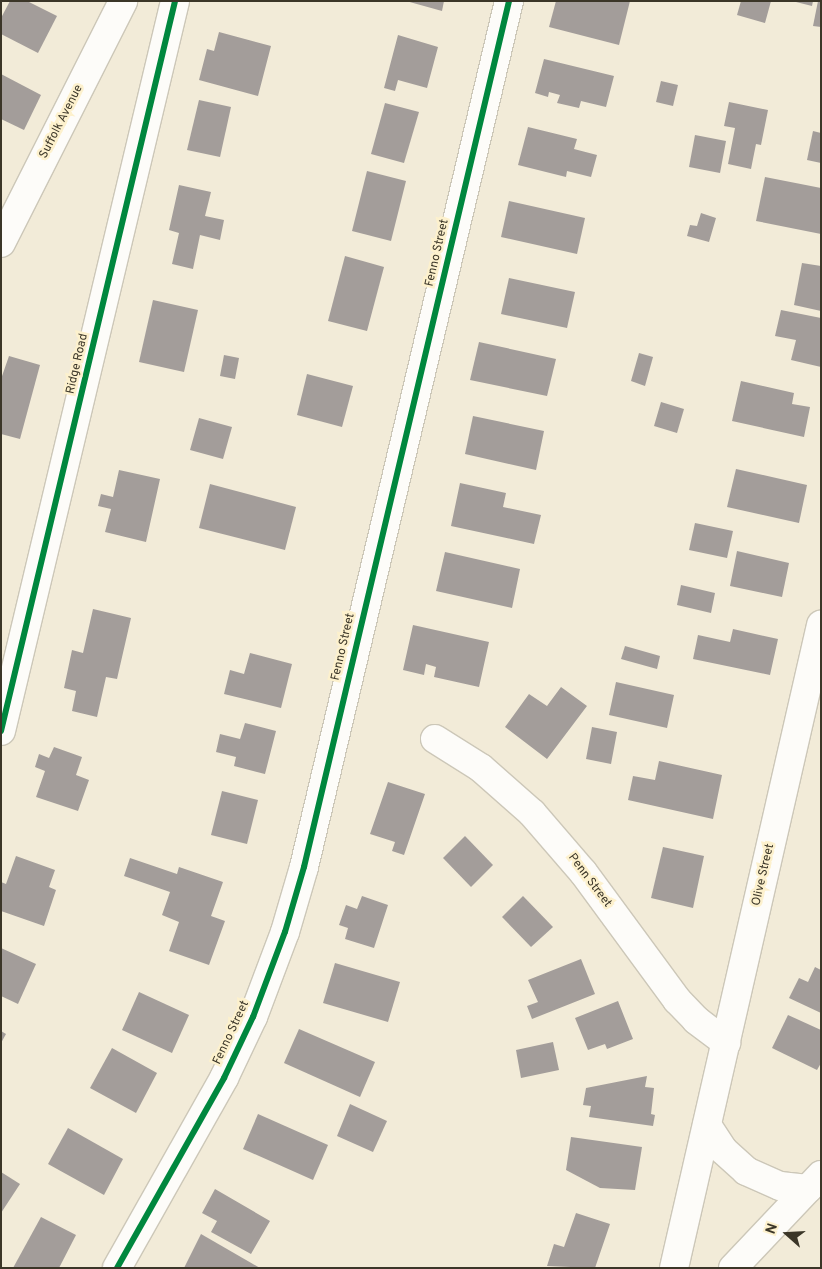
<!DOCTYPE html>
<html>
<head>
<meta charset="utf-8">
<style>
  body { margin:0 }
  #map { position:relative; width:822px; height:1269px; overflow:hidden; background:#f2ebd8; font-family:Overpass,sans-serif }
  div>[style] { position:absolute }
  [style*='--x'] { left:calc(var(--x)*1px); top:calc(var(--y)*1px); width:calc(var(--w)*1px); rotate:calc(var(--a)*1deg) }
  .building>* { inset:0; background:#a39d9a }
  .roads { filter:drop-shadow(1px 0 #ccc7b8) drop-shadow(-1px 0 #ccc7b8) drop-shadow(0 1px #ccc7b8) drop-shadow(0 -1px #ccc7b8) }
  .minor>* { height:28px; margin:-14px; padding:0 14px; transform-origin:14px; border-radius:14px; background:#fdfcf9 }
  .cycleway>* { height:6px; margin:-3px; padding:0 3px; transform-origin:3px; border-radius:3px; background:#00873e }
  span { translate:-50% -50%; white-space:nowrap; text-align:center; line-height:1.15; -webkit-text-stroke:5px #fdf1cd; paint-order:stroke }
  .street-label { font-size:12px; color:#3b3628 }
  .frame { position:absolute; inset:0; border:2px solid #3b3628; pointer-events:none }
  .north { position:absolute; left:762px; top:1209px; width:50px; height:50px; -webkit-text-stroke:4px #fdf1cd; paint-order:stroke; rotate:289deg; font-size:14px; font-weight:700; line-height:20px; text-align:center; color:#3b3628 }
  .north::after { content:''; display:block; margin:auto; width:18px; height:22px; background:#3b3628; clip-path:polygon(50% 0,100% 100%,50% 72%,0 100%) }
</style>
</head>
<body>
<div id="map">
  <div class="building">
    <div style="clip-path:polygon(10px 1px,27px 1px,57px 16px,38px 53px,1px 34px,1px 18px)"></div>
    <div style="clip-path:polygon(406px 1px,444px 1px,442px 11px)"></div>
    <div style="clip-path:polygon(556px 1px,630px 1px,619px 45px,549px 27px)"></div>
    <div style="clip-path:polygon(741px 1px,771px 1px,765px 23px,737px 15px)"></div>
    <div style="clip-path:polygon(792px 1px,813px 1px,812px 6px)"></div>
    <div style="clip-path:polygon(818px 1px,821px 1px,821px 27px,813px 26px)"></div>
    <div style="clip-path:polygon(219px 32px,271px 46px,258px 96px,199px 80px,207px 49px,214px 51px)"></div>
    <div style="clip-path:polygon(398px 35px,438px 47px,427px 88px,398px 80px,395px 91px,384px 88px)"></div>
    <div style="clip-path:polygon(544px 59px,614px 76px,606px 107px,581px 101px,579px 108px,557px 103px,560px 95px,549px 92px,548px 97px,535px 93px)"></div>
    <div style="clip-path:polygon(1px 74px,41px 95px,24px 130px,1px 119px)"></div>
    <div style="clip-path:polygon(661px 81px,678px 85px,673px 106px,656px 102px)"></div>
    <div style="clip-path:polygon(199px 100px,231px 107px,220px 157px,187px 150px)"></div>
    <div style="clip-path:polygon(729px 102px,768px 110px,761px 145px,756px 144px,751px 169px,728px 164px,735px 128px,724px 126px)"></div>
    <div style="clip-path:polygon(385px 103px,419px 112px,404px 163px,371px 154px)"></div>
    <div style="clip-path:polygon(528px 127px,577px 139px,574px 149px,597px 155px,591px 177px,567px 171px,566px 177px,518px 165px)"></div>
    <div style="clip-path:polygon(813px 131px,821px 133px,821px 163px,807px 160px)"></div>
    <div style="clip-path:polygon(695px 135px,726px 141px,720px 173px,689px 167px)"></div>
    <div style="clip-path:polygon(367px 171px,406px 181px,391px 241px,352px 231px)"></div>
    <div style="clip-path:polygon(765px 177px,821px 188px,821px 234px,756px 221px)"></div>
    <div style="clip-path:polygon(179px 185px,211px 192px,205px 216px,224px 220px,220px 240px,200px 235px,193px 269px,172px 264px,179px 233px,169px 230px)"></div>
    <div style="clip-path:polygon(509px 201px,585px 218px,577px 254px,501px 237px)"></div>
    <div style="clip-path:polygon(701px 213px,716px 218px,709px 242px,687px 236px,690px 225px,697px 226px)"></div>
    <div style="clip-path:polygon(345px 256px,384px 267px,367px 331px,328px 321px)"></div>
    <div style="clip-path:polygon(802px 263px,821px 266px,821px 311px,794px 305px)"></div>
    <div style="clip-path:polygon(509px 278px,575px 292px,567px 328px,501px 314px)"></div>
    <div style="clip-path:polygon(153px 300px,198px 310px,184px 372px,139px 362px)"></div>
    <div style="clip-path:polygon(781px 310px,821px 318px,821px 367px,791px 360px,796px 340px,775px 336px)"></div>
    <div style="clip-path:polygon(479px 342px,556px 359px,547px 396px,470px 380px)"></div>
    <div style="clip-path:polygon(639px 353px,653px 357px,645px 386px,631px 381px)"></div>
    <div style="clip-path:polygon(224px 355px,239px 358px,235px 379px,220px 376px)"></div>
    <div style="clip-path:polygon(9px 356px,40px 365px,20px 439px,1px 434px,1px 379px)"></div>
    <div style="clip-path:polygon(307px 374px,353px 386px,342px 427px,297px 415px)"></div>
    <div style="clip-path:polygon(741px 381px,794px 393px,792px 404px,810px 407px,804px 437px,732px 421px)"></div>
    <div style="clip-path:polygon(661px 402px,684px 409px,677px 433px,654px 426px)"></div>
    <div style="clip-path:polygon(473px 416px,544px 431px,536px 470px,465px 454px)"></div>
    <div style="clip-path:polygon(199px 418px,232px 427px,223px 459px,190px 450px)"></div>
    <div style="clip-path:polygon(736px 469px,807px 485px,799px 523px,727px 507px)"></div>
    <div style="clip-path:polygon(119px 470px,160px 479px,146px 542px,105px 532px,111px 509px,98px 506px,101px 494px,113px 497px)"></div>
    <div style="clip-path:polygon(460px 483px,506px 493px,503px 507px,541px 515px,534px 544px,451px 526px)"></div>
    <div style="clip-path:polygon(210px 484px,296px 507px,285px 550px,199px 528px)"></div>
    <div style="clip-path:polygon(695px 523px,733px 531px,727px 558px,689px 550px)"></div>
    <div style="clip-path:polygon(737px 551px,789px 563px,782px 597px,730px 586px)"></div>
    <div style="clip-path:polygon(445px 552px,520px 569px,512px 608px,436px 591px)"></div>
    <div style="clip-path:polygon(681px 585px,715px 593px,711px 613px,677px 605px)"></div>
    <div style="clip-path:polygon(93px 609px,131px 618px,117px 679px,106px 677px,97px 717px,72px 711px,76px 691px,64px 688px,72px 650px,83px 653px)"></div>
    <div style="clip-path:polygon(413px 625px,489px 642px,479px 687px,434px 677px,436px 667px,426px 664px,424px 675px,403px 670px)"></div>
    <div style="clip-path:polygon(733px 629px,778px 639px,770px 675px,693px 659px,698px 635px,730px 642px)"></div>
    <div style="clip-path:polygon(625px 646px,660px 656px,657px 669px,621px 659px)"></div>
    <div style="clip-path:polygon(250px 653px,292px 664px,281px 708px,224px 694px,230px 670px,244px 674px)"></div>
    <div style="clip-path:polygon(616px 682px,674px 695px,667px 728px,609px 715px)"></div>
    <div style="clip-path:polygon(561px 687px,587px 706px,547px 759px,505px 727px,529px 694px,547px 706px)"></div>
    <div style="clip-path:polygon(245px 723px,276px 731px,265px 774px,234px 766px,236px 757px,216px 752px,220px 734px,240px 739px)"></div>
    <div style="clip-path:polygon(592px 727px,617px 732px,611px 764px,586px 759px)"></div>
    <div style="clip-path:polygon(54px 747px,82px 757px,76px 775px,89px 780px,78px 811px,36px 797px,45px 771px,35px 767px,39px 754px,49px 758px)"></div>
    <div style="clip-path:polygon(659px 761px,722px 775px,713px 819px,628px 800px,633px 776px,655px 780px)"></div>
    <div style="clip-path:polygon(388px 782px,425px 794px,404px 855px,392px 851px,395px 842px,370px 834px)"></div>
    <div style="clip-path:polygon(222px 791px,258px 800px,247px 844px,211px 835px)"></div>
    <div style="clip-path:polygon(465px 836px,493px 865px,471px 887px,443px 858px)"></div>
    <div style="clip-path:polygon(663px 847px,704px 856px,693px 908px,651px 898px)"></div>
    <div style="clip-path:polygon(16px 856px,55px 870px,49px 887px,56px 890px,44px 926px,1px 911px,1px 882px,6px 884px)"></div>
    <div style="clip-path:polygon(130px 858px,177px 874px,179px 867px,223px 882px,211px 916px,225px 921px,209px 965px,169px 951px,179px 922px,162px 915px,170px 892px,124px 876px)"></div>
    <div style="clip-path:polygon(362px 896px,388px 905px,374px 948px,345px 939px,348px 928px,339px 925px,346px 905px,357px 909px)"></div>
    <div style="clip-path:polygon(523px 896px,553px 927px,531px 947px,502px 917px)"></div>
    <div style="clip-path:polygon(1px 948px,36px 964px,18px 1004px,1px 996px)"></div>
    <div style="clip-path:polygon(581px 959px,595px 994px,532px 1019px,527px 1006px,538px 1002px,528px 980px)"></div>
    <div style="clip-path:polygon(335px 963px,400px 982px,388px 1022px,323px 1003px)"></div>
    <div style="clip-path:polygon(815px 967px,821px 970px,821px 1013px,789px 998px,799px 978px,808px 982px)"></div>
    <div style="clip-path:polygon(139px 992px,189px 1015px,172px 1053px,122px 1030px)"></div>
    <div style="clip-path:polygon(618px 1001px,633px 1039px,607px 1049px,605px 1044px,588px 1050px,575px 1018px)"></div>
    <div style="clip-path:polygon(788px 1015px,821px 1030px,821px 1063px,817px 1070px,772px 1048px)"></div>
    <div style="clip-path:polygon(299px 1029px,375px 1062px,360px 1097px,284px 1063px)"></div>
    <div style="clip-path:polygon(1px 1031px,6px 1034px,1px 1043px)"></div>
    <div style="clip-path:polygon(553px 1042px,559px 1070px,521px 1078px,516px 1050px)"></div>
    <div style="clip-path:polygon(112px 1048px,157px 1073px,136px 1113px,90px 1088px)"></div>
    <div style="clip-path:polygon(647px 1076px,645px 1087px,654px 1088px,651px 1114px,655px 1115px,653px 1126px,589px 1117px,591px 1106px,583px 1105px,586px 1088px)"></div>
    <div style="clip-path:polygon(350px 1104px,387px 1121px,373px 1152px,337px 1136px)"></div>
    <div style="clip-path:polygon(258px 1114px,328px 1145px,313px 1180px,243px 1149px)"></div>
    <div style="clip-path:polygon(68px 1128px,123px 1159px,104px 1195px,48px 1164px)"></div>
    <div style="clip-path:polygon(571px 1137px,642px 1147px,635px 1190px,600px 1188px,566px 1170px)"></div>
    <div style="clip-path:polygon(1px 1172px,20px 1184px,1px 1213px)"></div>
    <div style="clip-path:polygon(215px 1189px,270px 1221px,251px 1254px,211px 1232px,217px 1221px,202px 1213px)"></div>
    <div style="clip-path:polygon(576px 1213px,610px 1224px,595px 1268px,547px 1266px,554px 1244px,564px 1247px)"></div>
    <div style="clip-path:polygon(41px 1217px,76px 1235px,59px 1268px,13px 1268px)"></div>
    <div style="clip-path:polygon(201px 1234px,260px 1268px,184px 1268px)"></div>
  </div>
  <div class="roads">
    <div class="minor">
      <div style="--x:1;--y:243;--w:271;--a:-63.2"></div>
      <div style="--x:1;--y:731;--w:750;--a:-76.59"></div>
      <div style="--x:435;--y:739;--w:54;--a:32.2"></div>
      <div style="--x:481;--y:768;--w:68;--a:41.4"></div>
      <div style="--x:532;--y:813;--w:78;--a:49.2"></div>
      <div style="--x:583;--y:872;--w:159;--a:53.7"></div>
      <div style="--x:677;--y:1000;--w:28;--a:46"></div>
      <div style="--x:696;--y:1020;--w:38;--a:37"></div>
      <div style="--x:707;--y:1125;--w:30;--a:57"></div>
      <div style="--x:723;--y:1150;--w:31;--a:42"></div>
      <div style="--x:746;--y:1171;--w:37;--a:24"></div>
      <div style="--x:780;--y:1186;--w:28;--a:6"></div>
      <div style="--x:117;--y:1268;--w:218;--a:-60.6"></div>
      <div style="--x:224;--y:1078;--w:68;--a:-64.6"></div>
      <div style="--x:253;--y:1017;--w:91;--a:-69.4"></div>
      <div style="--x:285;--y:932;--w:68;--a:-73.7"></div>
      <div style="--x:304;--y:867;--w:890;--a:-76.68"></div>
      <div style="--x:674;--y:1268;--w:660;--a:-77.12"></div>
      <div style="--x:733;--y:1268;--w:128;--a:-46.6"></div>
    </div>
  </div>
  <div class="cycleway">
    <div style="--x:1;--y:731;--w:750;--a:-76.59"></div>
    <div style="--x:117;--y:1268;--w:218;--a:-60.6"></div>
    <div style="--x:224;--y:1078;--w:68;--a:-64.6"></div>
    <div style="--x:253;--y:1017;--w:91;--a:-69.4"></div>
    <div style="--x:285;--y:932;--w:68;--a:-73.7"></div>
    <div style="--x:304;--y:867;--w:890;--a:-76.68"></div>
  </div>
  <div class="street-label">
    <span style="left:62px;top:122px;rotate:-63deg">Suffolk Avenue</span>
    <span style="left:438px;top:253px;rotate:-77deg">Fenno Street</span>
    <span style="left:78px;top:364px;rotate:-77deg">Ridge Road</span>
    <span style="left:344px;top:647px;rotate:-77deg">Fenno Street</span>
    <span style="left:764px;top:875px;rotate:-77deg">Olive Street</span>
    <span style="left:589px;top:881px;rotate:53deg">Penn Street</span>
    <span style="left:232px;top:1033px;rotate:-65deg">Fenno Street</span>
  </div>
  <div class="frame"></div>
  <div class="north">N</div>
</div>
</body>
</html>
